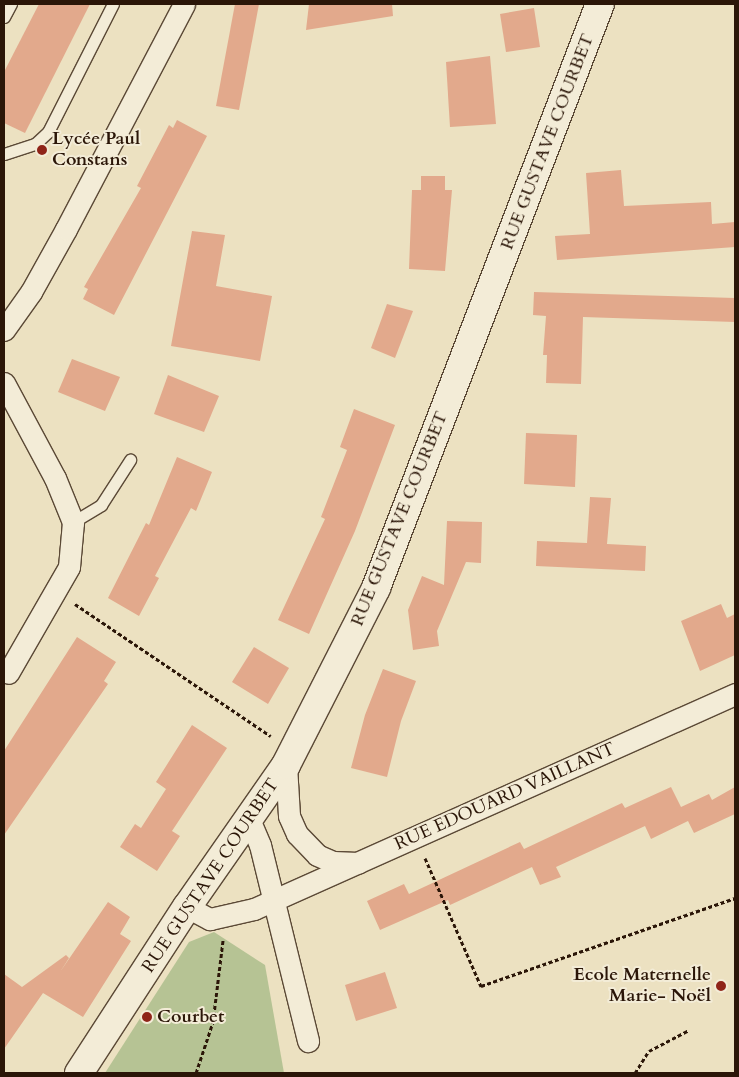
<!DOCTYPE html>
<html>
<head>
<meta charset="utf-8">
<style>
  body { margin:0 }
  #map { position:relative; width:739px; height:1077px; overflow:hidden; background:#ece1c1; font-family:Cardo,serif }
  div>[style] { position:absolute }
  [style*='--x'] { left:calc(var(--x)*1px); top:calc(var(--y)*1px); width:calc(var(--w)*1px); rotate:calc(var(--a)*1deg) }
  .green>* { inset:0; background:#b6c394 }
  .building>* { inset:0; background:#e2a98c }
  .path>* { height:3px; margin-top:-1.5px; transform-origin:0; background:repeating-linear-gradient(90deg,#2b1608 0 4px,transparent 0 6.5px) }
  .roads { filter:drop-shadow(1px 0 #5b4936) drop-shadow(-1px 0 #5b4936) drop-shadow(0 1px #5b4936) drop-shadow(0 -1px #5b4936) }
  .lane>* { height:11px; margin:-5.5px; padding:0 5.5px; transform-origin:5.5px; border-radius:5.5px; background:#f3ecd7 }
  .street>* { height:21px; margin:-10.5px; padding:0 10.5px; transform-origin:10.5px; border-radius:10.5px; background:#f3ecd7 }
  .secondary>* { height:28px; margin:-14px; padding:0 14px; transform-origin:14px; border-radius:14px; background:#f3ecd7 }
  .dots>* { width:14px; height:14px; translate:-50% -50%; box-sizing:border-box; border:2px solid #f3ecd7; border-radius:50% }
  span { translate:-50% -50%; white-space:nowrap; text-align:center; line-height:1.15; -webkit-text-stroke:4px #f3ecd7; paint-order:stroke }
  .poi-label { font-size:18px; color:#2b1608; font-weight:700 }
  .left { translate:0 -50%; text-align:left }
  .right { translate:-100% -50%; text-align:right }
  .street-label { font-size:18px; color:#2b1608 }
  .frame { position:absolute; inset:0; border:5px solid #2b1608; pointer-events:none }
</style>
</head>
<body>
<div id="map">
  <div class="green">
    <div style="clip-path:polygon(214px 932px,265px 965px,284px 1073px,105px 1073px,189px 942px)"></div>
  </div>
  <div class="building">
    <div style="clip-path:polygon(39px 4px,90px 4px,25px 133px,4px 123px,4px 72px)"></div>
    <div style="clip-path:polygon(235px 4px,259px 4px,239px 110px,216px 106px)"></div>
    <div style="clip-path:polygon(309px 4px,392px 4px,393px 16px,306px 30px)"></div>
    <div style="clip-path:polygon(534px 8px,540px 47px,506px 52px,500px 14px)"></div>
    <div style="clip-path:polygon(490px 56px,496px 124px,450px 127px,446px 62px)"></div>
    <div style="clip-path:polygon(177px 120px,207px 136px,114px 315px,83px 299px,88px 289px,84px 287px,141px 188px,137px 186px,169px 125px,173px 128px)"></div>
    <div style="clip-path:polygon(621px 170px,624px 206px,711px 202px,712px 224px,735px 222px,735px 247px,557px 260px,555px 236px,590px 234px,586px 173px)"></div>
    <div style="clip-path:polygon(421px 176px,445px 176px,445px 190px,452px 190px,445px 271px,409px 269px,412px 190px,421px 190px)"></div>
    <div style="clip-path:polygon(192px 231px,225px 235px,216px 286px,272px 296px,260px 361px,171px 346px)"></div>
    <div style="clip-path:polygon(534px 292px,735px 298px,735px 322px,583px 317px,581px 384px,546px 383px,547px 355px,543px 355px,546px 316px,533px 315px)"></div>
    <div style="clip-path:polygon(387px 304px,413px 311px,395px 358px,371px 348px)"></div>
    <div style="clip-path:polygon(72px 359px,120px 377px,105px 411px,58px 392px)"></div>
    <div style="clip-path:polygon(168px 375px,219px 396px,204px 432px,154px 414px)"></div>
    <div style="clip-path:polygon(354px 409px,395px 425px,355px 531px,309px 634px,278px 620px,325px 519px,321px 517px,347px 450px,340px 447px)"></div>
    <div style="clip-path:polygon(526px 433px,577px 435px,575px 487px,524px 484px)"></div>
    <div style="clip-path:polygon(177px 457px,212px 472px,196px 511px,191px 508px,155px 576px,159px 578px,139px 616px,108px 598px,146px 523px,149px 525px)"></div>
    <div style="clip-path:polygon(590px 497px,611px 498px,607px 544px,646px 546px,645px 571px,536px 566px,537px 541px,587px 543px)"></div>
    <div style="clip-path:polygon(447px 521px,482px 522px,481px 563px,466px 562px,437px 631px,439px 646px,413px 650px,408px 610px,422px 576px,444px 585px)"></div>
    <div style="clip-path:polygon(721px 604px,727px 618px,735px 614px,735px 655px,700px 671px,681px 621px)"></div>
    <div style="clip-path:polygon(77px 637px,116px 662px,104px 681px,108px 684px,4px 835px,4px 751px)"></div>
    <div style="clip-path:polygon(254px 647px,289px 668px,268px 704px,232px 682px)"></div>
    <div style="clip-path:polygon(383px 669px,416px 681px,401px 721px,387px 777px,351px 768px,365px 715px)"></div>
    <div style="clip-path:polygon(192px 725px,227px 748px,172px 831px,180px 836px,157px 871px,120px 847px,135px 824px,141px 828px,166px 789px,156px 782px)"></div>
    <div style="clip-path:polygon(671px 787px,684px 813px,681px 807px,709px 794px,712px 800px,735px 787px,735px 814px,694px 833px,688px 821px,651px 839px,645px 826px,556px 867px,561px 877px,540px 885px,532px 867px,450px 905px,448px 900px,380px 930px,367px 901px,404px 884px,409px 894px,520px 842px,524px 849px,622px 803px,625px 808px)"></div>
    <div style="clip-path:polygon(108px 902px,130px 917px,120px 934px,131px 941px,83px 1017px,43px 993px,4px 1049px,4px 974px,22px 987px,66px 955px,69px 958px,60px 972px)"></div>
    <div style="clip-path:polygon(385px 972px,397px 1008px,356px 1021px,345px 985px)"></div>
  </div>
  <div class="path">
    <div style="--x:75;--y:604;--w:236;--a:34"></div>
    <div style="--x:425;--y:858;--w:140;--a:66.4"></div>
    <div style="--x:481;--y:986;--w:269;--a:-19.1"></div>
    <div style="--x:196;--y:1073;--w:54;--a:-71.6"></div>
    <div style="--x:213;--y:1022;--w:83;--a:-83"></div>
    <div style="--x:635;--y:1073;--w:26;--a:-58"></div>
    <div style="--x:649;--y:1051;--w:45;--a:-27.7"></div>
  </div>
  <div class="roads">
    <div class="lane">
      <div style="--x:4;--y:17;--w:15;--a:-62"></div>
      <div style="--x:4;--y:154;--w:33;--a:-18"></div>
      <div style="--x:35;--y:144;--w:18;--a:-43"></div>
      <div style="--x:48;--y:132;--w:144;--a:-63.1"></div>
      <div style="--x:73;--y:522;--w:33;--a:-31"></div>
      <div style="--x:101;--y:505;--w:54;--a:-57.2"></div>
    </div>
    <div class="street">
      <div style="--x:4;--y:330;--w:47;--a:-54.6"></div>
      <div style="--x:31;--y:292;--w:72;--a:-60.9"></div>
      <div style="--x:66;--y:229;--w:254;--a:-62.3"></div>
      <div style="--x:4;--y:383;--w:108;--a:61.8"></div>
      <div style="--x:55;--y:478;--w:48;--a:67.8"></div>
      <div style="--x:73;--y:522;--w:45;--a:95.1"></div>
      <div style="--x:69;--y:567;--w:122;--a:119.9"></div>
      <div style="--x:286;--y:765;--w:51;--a:86.6"></div>
      <div style="--x:289;--y:816;--w:20;--a:66"></div>
      <div style="--x:297;--y:834;--w:29;--a:46"></div>
      <div style="--x:317;--y:855;--w:17;--a:24"></div>
      <div style="--x:333;--y:862;--w:25;--a:2"></div>
      <div style="--x:249;--y:819;--w:28;--a:67"></div>
      <div style="--x:260;--y:845;--w:202;--a:76.2"></div>
      <div style="--x:187;--y:907;--w:26;--a:28"></div>
      <div style="--x:210;--y:919;--w:45;--a:-12.8"></div>
      <div style="--x:254;--y:909;--w:527;--a:-24.08"></div>
    </div>
    <div class="secondary">
      <div style="--x:79;--y:1073;--w:198;--a:-57"></div>
      <div style="--x:187;--y:907;--w:173;--a:-55.1"></div>
      <div style="--x:286;--y:765;--w:199;--a:-63"></div>
      <div style="--x:376;--y:588;--w:625;--a:-69.02"></div>
    </div>
  </div>
  <div class="dots">
    <div style="left:42px;top:150px;background:#8f2418"></div>
    <div style="left:721px;top:986px;background:#8f2418"></div>
    <div style="left:147px;top:1017px;background:#8f2418"></div>
  </div>
  <div class="poi-label">
    <span class="left" style="left:52px;top:150px">Lycée Paul<br>Constans</span>
    <span class="right" style="left:711px;top:986px">Ecole Maternelle<br>Marie- Noël</span>
    <span class="left" style="left:157px;top:1017px">Courbet</span>
  </div>
  <div class="street-label">
    <span style="left:548px;top:142px;rotate:-69deg">RUE GUSTAVE COURBET</span>
    <span style="left:400px;top:519px;rotate:-68deg">RUE GUSTAVE COURBET</span>
    <span style="left:505px;top:797px;rotate:-24deg">RUE EDOUARD VAILLANT</span>
    <span style="left:211px;top:876px;rotate:-56deg">RUE GUSTAVE COURBET</span>
  </div>
  <div class="frame"></div>
</div>
</body>
</html>
